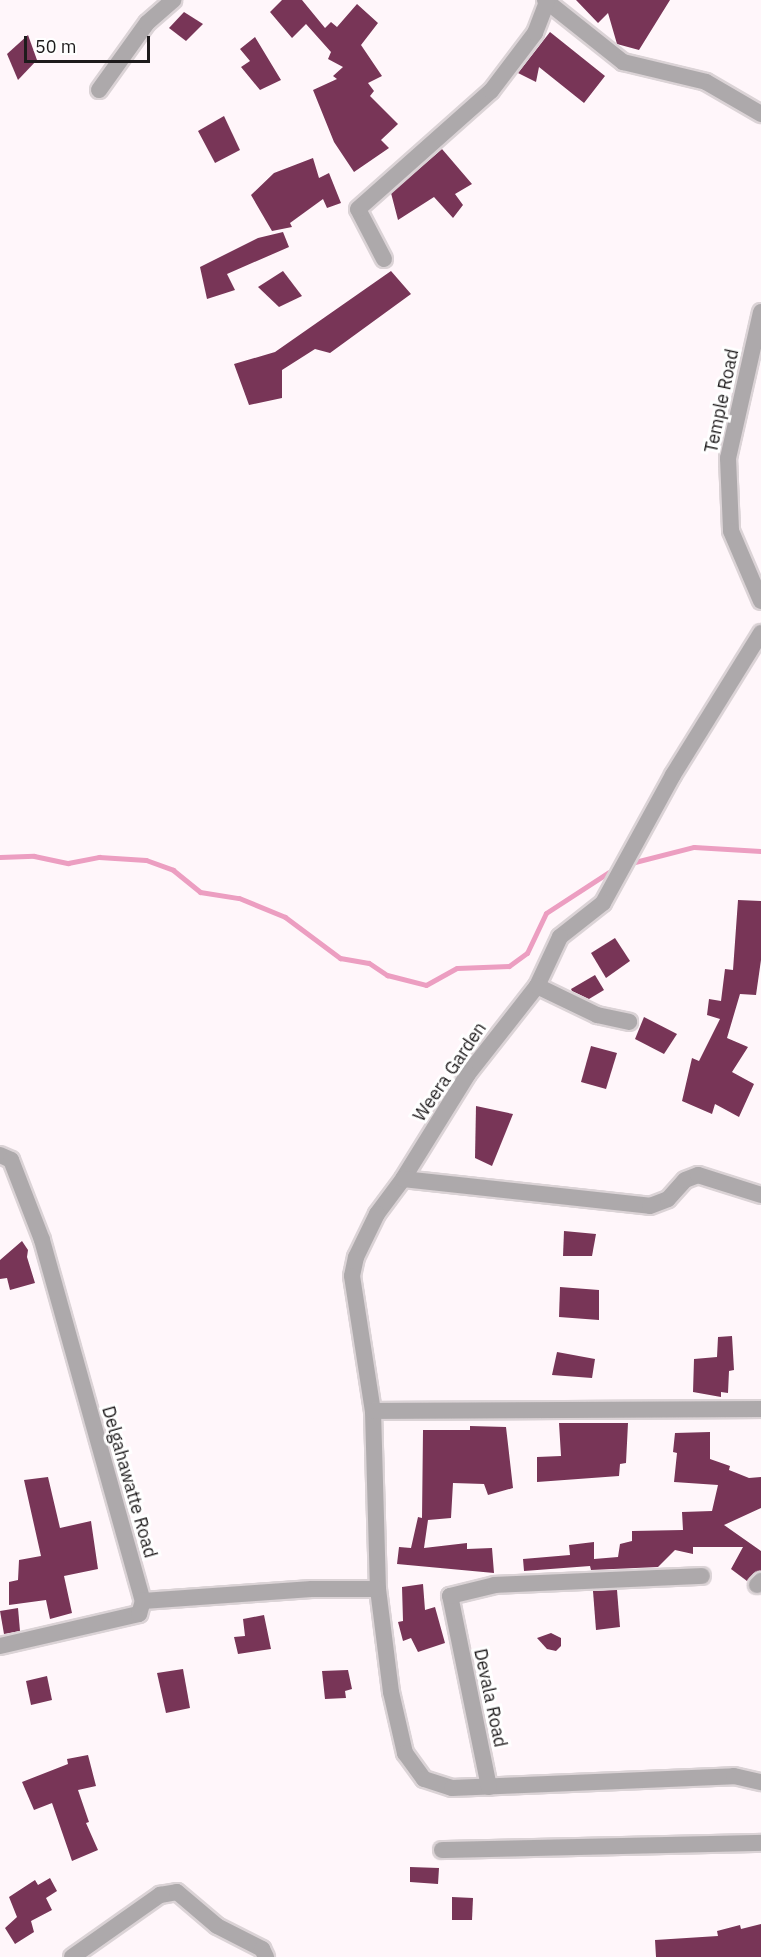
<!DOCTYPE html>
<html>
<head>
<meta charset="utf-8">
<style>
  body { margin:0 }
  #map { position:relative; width:761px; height:1957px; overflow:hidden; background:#fff6fa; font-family:"IBM Plex Sans",sans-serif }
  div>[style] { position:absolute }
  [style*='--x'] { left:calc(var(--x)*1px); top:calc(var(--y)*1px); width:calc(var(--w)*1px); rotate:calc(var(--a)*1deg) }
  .stream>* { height:5px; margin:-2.5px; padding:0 2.5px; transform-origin:2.5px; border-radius:2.5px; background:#ec9ec1 }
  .building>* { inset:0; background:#783557 }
  .roads { filter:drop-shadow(2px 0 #dbd3d6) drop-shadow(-2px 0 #dbd3d6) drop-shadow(0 2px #dbd3d6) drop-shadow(0 -2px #dbd3d6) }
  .street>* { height:16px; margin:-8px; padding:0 8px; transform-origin:8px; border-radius:8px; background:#ada9ab }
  span { translate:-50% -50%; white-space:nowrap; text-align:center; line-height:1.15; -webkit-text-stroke:6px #fff; paint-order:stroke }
  .street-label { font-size:18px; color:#1e1b1c }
  .scale { position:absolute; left:24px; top:36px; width:126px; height:27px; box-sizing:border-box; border:3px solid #1e1b1c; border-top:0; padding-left:8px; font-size:18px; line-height:21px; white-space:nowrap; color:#1e1b1c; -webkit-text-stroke:4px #fff; paint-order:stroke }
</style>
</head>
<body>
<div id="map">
  <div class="stream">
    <div style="--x:0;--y:857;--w:34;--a:-2"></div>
    <div style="--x:34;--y:856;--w:35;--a:12"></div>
    <div style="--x:68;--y:863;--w:32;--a:-11"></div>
    <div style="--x:99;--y:857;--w:47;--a:3.7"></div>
    <div style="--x:146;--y:860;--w:29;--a:20"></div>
    <div style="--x:173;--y:870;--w:35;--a:39"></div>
    <div style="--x:200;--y:892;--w:39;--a:9"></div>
    <div style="--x:239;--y:898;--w:50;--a:22.4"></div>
    <div style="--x:285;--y:917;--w:69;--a:36.7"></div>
    <div style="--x:340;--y:958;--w:29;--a:10"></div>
    <div style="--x:369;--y:963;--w:22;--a:34"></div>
    <div style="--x:387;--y:975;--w:40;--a:14.4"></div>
    <div style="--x:426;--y:985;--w:35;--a:-29"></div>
    <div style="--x:457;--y:968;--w:52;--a:-2.2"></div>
    <div style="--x:509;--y:966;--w:22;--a:-36"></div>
    <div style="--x:527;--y:953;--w:44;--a:-64.6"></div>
    <div style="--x:546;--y:913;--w:75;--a:-33.1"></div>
    <div style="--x:631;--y:863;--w:65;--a:-14.3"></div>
    <div style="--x:694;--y:847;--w:67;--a:3.4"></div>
  </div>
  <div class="building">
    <div style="clip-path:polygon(282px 0,302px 0,325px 28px,331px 22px,337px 27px,357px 4px,378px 23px,361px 45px,382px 76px,368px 83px,374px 91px,370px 96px,398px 124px,381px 140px,389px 148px,354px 172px,334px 142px,313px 90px,337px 79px,333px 76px,343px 67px,328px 59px,331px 52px,306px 24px,292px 38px,270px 12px)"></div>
    <div style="clip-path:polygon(576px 0,670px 0,639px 50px,617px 44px,608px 13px,598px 23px)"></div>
    <div style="clip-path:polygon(184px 12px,203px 24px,186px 41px,169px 28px)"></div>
    <div style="clip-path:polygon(550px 32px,605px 76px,584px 103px,539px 67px,536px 82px,518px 73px)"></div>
    <div style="clip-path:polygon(28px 35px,37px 60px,18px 80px,7px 54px)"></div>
    <div style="clip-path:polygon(255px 37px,281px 80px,260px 90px,241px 67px,250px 61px,240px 49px)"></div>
    <div style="clip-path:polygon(224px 116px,240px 150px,215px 163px,198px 131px)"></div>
    <div style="clip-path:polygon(442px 149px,472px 184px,455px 194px,463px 205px,453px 218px,434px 197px,398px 220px,391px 193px)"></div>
    <div style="clip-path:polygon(313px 158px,319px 178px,329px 173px,341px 203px,327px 208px,323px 199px,290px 223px,292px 227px,272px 231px,251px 195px,274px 173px)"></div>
    <div style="clip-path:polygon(283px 232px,289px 247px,227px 274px,235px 290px,207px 299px,200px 267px,258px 238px)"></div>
    <div style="clip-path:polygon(283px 271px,302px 296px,279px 307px,258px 287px)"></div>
    <div style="clip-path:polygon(391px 271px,411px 294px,330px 353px,315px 349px,282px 370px,282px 398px,249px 405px,234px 364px,275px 352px)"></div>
    <div style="clip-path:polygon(738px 900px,761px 901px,761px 960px,756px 995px,740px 994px,727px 1038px,748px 1047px,732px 1072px,754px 1084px,739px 1117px,715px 1104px,712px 1114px,682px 1101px,692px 1058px,699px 1061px,720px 1019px,707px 1015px,709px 999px,721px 1001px,725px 969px,733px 970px)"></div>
    <div style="clip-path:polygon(615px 938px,630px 961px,606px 978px,591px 953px)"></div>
    <div style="clip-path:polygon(595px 975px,604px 990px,589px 999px,572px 991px,571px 989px)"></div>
    <div style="clip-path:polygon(644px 1017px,677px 1034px,664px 1054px,635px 1039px)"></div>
    <div style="clip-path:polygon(591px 1046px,617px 1053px,606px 1089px,581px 1082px)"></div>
    <div style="clip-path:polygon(476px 1106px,513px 1114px,492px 1166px,475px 1158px)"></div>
    <div style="clip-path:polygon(564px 1231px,596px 1234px,592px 1256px,563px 1256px)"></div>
    <div style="clip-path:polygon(22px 1241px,28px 1250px,27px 1257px,35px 1283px,10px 1290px,7px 1278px,0 1279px,0 1260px)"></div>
    <div style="clip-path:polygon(560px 1287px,599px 1290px,599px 1320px,559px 1317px)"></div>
    <div style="clip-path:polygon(732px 1336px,734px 1370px,729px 1371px,728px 1393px,721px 1392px,721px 1397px,693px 1392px,694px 1359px,717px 1357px,718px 1337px)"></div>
    <div style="clip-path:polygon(557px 1352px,595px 1359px,592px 1378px,552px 1375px)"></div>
    <div style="clip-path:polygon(559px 1423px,628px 1423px,626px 1463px,620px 1464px,619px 1476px,537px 1482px,537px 1457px,561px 1456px)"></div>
    <div style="clip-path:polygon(470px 1426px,506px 1427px,513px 1488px,488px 1495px,484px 1484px,453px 1483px,451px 1518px,428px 1520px,424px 1548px,467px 1543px,467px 1549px,492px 1548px,494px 1573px,397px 1564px,399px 1547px,411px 1548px,418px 1517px,422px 1518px,423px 1430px,470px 1430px)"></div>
    <div style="clip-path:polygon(710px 1432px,710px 1459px,730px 1466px,729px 1470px,749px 1478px,761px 1477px,761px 1508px,724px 1525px,761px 1551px,761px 1571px,754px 1573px,747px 1581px,731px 1569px,743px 1547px,693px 1547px,693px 1554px,675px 1550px,658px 1567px,591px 1570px,590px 1566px,524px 1571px,523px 1559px,570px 1555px,569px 1545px,594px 1542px,594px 1559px,618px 1557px,620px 1544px,632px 1541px,632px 1531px,683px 1530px,682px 1512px,712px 1511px,718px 1485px,674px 1482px,677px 1453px,673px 1452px,675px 1433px)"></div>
    <div style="clip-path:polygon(48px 1477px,60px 1528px,91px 1521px,98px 1569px,64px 1576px,72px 1613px,50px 1619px,46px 1600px,9px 1605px,9px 1582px,18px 1580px,19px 1560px,41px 1556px,24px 1480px)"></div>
    <div style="clip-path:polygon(423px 1584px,425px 1610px,435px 1607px,445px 1643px,418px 1652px,411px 1638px,403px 1641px,398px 1622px,403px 1621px,402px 1587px)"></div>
    <div style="clip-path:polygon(617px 1590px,620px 1627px,596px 1630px,593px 1591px)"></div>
    <div style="clip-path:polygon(18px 1608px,20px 1631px,4px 1634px,0 1611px)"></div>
    <div style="clip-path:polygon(264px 1615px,271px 1649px,238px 1654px,234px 1637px,245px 1636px,243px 1619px)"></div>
    <div style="clip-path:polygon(551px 1633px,561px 1638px,561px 1646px,556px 1651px,547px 1649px,537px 1638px)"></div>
    <div style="clip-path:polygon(183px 1669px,190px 1708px,166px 1713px,157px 1673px)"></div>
    <div style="clip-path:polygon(348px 1670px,352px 1689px,345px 1691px,346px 1698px,325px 1699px,322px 1671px)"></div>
    <div style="clip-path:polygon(47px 1676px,52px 1700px,31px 1705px,26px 1681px)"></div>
    <div style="clip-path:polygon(88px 1755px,96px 1786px,78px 1790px,89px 1822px,86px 1823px,98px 1850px,72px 1861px,52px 1803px,34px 1810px,22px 1782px,68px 1764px,67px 1759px)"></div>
    <div style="clip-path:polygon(410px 1867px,439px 1868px,438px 1884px,410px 1882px)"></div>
    <div style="clip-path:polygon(50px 1878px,57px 1891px,46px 1898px,52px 1910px,31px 1921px,34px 1932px,15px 1944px,5px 1928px,17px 1917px,9px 1897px,35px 1880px,38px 1885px)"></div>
    <div style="clip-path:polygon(452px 1897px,473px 1898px,472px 1920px,452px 1920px)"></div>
    <div style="clip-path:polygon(761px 1924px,761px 1957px,656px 1957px,655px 1940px,718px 1936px,717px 1931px,740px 1925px,741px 1929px)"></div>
  </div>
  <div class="roads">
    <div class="street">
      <div style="--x:545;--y:0;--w:100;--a:38.5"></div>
      <div style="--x:623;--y:62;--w:85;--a:13.5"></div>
      <div style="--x:706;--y:82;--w:64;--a:30.2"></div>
      <div style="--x:99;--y:90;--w:82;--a:-54.4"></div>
      <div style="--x:147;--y:23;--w:35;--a:-41"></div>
      <div style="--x:384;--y:259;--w:56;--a:-117.5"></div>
      <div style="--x:358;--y:209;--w:178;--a:-41.6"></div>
      <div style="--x:491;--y:91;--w:73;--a:-52.8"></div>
      <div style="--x:535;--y:33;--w:34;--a:-69"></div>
      <div style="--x:761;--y:312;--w:150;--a:102.7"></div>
      <div style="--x:728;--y:458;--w:73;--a:87.6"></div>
      <div style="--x:731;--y:531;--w:76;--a:66.8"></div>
      <div style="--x:761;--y:633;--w:167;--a:121.8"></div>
      <div style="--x:673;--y:775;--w:146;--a:118.7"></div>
      <div style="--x:603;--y:903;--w:55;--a:141.7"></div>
      <div style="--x:560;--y:937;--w:54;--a:115.1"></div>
      <div style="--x:537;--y:986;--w:112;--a:128.1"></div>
      <div style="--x:468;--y:1074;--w:123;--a:121.8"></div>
      <div style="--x:403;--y:1179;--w:44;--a:126.6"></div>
      <div style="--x:377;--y:1214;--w:48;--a:116"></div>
      <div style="--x:356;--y:1257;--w:19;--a:102"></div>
      <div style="--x:352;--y:1276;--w:137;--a:81.2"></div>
      <div style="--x:373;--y:1411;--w:178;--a:88.4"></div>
      <div style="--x:378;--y:1589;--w:104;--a:82.8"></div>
      <div style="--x:391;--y:1692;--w:63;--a:77.1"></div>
      <div style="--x:405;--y:1753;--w:32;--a:54"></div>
      <div style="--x:424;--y:1779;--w:29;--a:18"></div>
      <div style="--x:452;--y:1788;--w:282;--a:-2.4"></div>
      <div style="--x:734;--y:1776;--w:28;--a:13"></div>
      <div style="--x:537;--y:986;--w:67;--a:25.8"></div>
      <div style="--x:597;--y:1015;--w:33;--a:12"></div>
      <div style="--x:0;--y:1155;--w:12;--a:24"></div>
      <div style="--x:11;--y:1160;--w:86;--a:68.8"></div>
      <div style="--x:42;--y:1240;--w:375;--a:74.4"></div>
      <div style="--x:143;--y:1601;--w:169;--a:-4.1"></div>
      <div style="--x:312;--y:1589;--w:66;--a:0"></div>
      <div style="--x:403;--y:1179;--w:248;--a:6.2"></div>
      <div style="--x:650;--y:1206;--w:19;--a:-21"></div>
      <div style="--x:668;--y:1199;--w:25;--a:-48"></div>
      <div style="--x:685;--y:1180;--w:14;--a:-21"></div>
      <div style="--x:698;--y:1175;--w:66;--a:17.6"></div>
      <div style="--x:373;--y:1411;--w:388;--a:-0.3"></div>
      <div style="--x:757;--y:1585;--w:6;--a:-45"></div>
      <div style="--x:0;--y:1646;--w:143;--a:-13"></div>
      <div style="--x:139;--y:1614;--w:14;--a:-73"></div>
      <div style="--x:489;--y:1787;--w:195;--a:-101.5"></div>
      <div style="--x:450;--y:1596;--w:46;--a:-13.7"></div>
      <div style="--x:495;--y:1585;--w:207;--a:-2.5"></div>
      <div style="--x:442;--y:1850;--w:319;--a:-1.3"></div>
      <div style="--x:72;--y:1957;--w:108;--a:-35.2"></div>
      <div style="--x:160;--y:1895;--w:17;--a:-10"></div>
      <div style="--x:177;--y:1892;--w:52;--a:40.4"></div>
      <div style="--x:217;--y:1926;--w:51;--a:27.1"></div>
      <div style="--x:262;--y:1949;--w:9;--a:63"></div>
    </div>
  </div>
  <div class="street-label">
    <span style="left:722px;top:401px;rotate:-78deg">Temple Road</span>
    <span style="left:450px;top:1072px;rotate:-56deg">Weera Garden</span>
    <span style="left:129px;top:1482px;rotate:74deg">Delgahawatte Road</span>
    <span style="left:490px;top:1698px;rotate:78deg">Devala Road</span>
  </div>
  <div class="scale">50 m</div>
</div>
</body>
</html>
